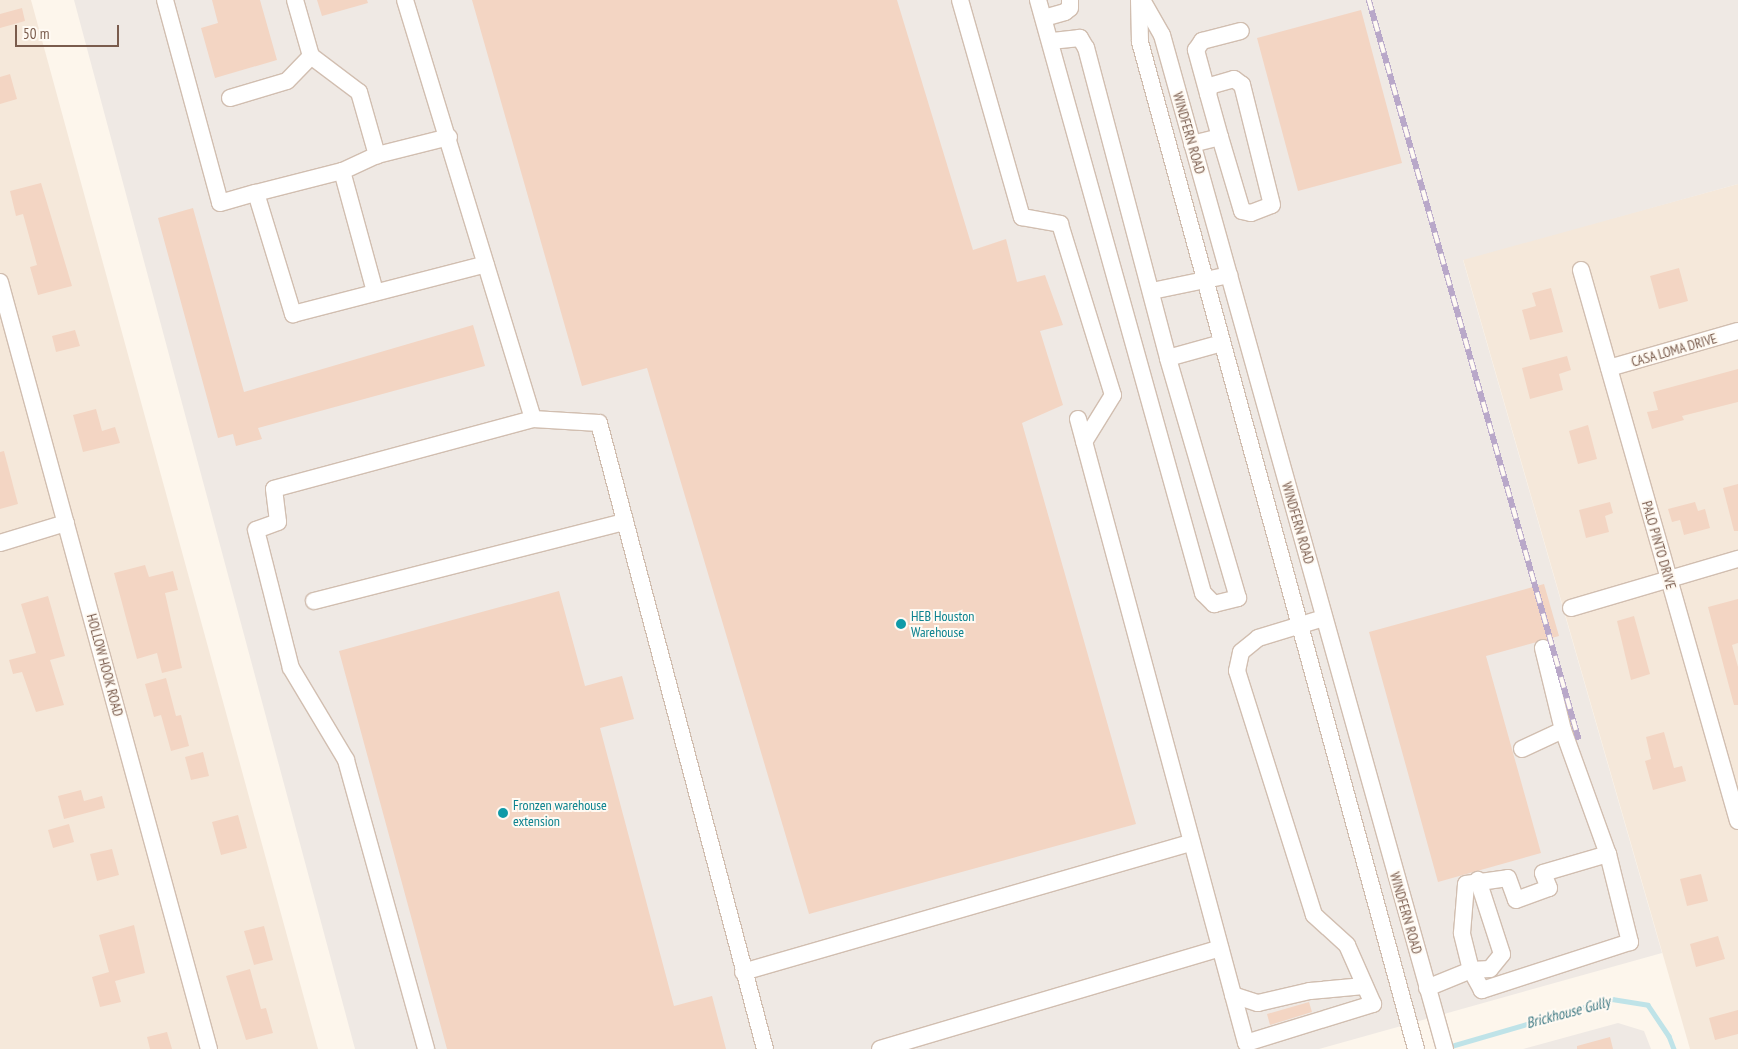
<!DOCTYPE html>
<html>
<head>
<meta charset="utf-8">
<style>
  body { margin:0 }
  #map { position:relative; width:1738px; height:1049px; overflow:hidden; background:#fdf6ec; font-family:"PT Sans Narrow",sans-serif }
  div>[style] { position:absolute }
  [style*='--x'] { left:calc(var(--x)*1px); top:calc(var(--y)*1px); width:calc(var(--w)*1px); rotate:calc(var(--a)*1deg) }
  .residential>* { inset:0; background:#f5e8da }
  .industrial>* { inset:0; background:#efe9e4 }
  .stream>* { height:4.5px; margin:-2.25px; padding:0 2.25px; transform-origin:2.25px; border-radius:2.25px; background:#bfe3e8 }
  .building>* { inset:0; background:#f3d5c3 }
  .roads { filter:drop-shadow(1px 0 #d1beb0) drop-shadow(-1px 0 #d1beb0) drop-shadow(0 1px #d1beb0) drop-shadow(0 -1px #d1beb0) }
  .minor>* { height:16px; margin:-8px; padding:0 8px; transform-origin:8px; border-radius:8px; background:#fff }
  .rail>* { height:5.5px; margin-top:-2.75px; transform-origin:0; background:repeating-linear-gradient(90deg,#fffaf3 0 11px,#b9a8c9 0 22px); box-sizing:border-box; border-block:1px solid #b9a8c9 }
  .dots>* { width:14px; height:14px; translate:-50% -50%; box-sizing:border-box; border:2px solid #fffaf3; border-radius:50% }
  span { translate:-50% -50%; white-space:nowrap; text-align:center; line-height:1.15; -webkit-text-stroke:4px #fffaf3; paint-order:stroke }
  .street-label { font-size:14px; color:#7a5c4d }
  .culture-label { font-size:14px; color:#0d838f }
  .left { translate:0 -50%; text-align:left }
  .water-label { font-size:15px; color:#437c86; font-style:italic }
  .scale { position:absolute; left:15px; top:25px; width:104px; height:22px; box-sizing:border-box; border:2px solid #7a5c4d; border-top:0; padding-left:6px; font-size:15px; line-height:18px; white-space:nowrap; color:#7a5c4d; -webkit-text-stroke:4px #fffaf3; paint-order:stroke }
</style>
</head>
<body>
<div id="map">
  <div class="residential">
    <div style="clip-path:polygon(0 0,31px 0,318px 1049px,0 1049px)"></div>
    <div style="clip-path:polygon(1738px 184px,1738px 1049px,1690px 1049px,1463px 259px)"></div>
  </div>
  <div class="industrial">
    <div style="clip-path:polygon(74px 0,1738px 0,1738px 184px,1463px 260px,1662px 953px,1319px 1049px,355px 1049px)"></div>
    <div style="clip-path:polygon(1618px 1023px,1644px 1031px,1651px 1049px,1523px 1049px)"></div>
  </div>
  <div class="stream">
    <div style="--x:1448;--y:1047;--w:171;--a:-16.3"></div>
    <div style="--x:1612;--y:999;--w:36;--a:9"></div>
    <div style="--x:1648;--y:1005;--w:37;--a:56"></div>
    <div style="--x:1669;--y:1036;--w:14;--a:69"></div>
  </div>
  <div class="building">
    <div style="clip-path:polygon(212px 0,260px 0,277px 60px,215px 78px,201px 28px,218px 23px)"></div>
    <div style="clip-path:polygon(317px 0,367px 0,368px 3px,322px 16px)"></div>
    <div style="clip-path:polygon(472px 0,897px 0,973px 250px,1006px 239px,1017px 282px,1045px 275px,1063px 325px,1040px 331px,1063px 405px,1022px 423px,1136px 824px,809px 914px,647px 368px,582px 386px)"></div>
    <div style="clip-path:polygon(22px 8px,25px 21px,0 28px,0 14px)"></div>
    <div style="clip-path:polygon(1361px 10px,1402px 163px,1298px 191px,1257px 38px)"></div>
    <div style="clip-path:polygon(10px 74px,17px 99px,0 104px,0 77px)"></div>
    <div style="clip-path:polygon(41px 183px,72px 286px,38px 295px,30px 267px,37px 265px,23px 214px,16px 216px,10px 191px)"></div>
    <div style="clip-path:polygon(193px 208px,244px 392px,473px 325px,485px 366px,258px 428px,262px 439px,236px 446px,233px 434px,218px 438px,158px 218px)"></div>
    <div style="clip-path:polygon(1679px 268px,1688px 301px,1659px 309px,1650px 276px)"></div>
    <div style="clip-path:polygon(1551px 288px,1563px 332px,1530px 340px,1522px 310px,1536px 306px,1532px 293px)"></div>
    <div style="clip-path:polygon(75px 330px,80px 346px,56px 352px,52px 336px)"></div>
    <div style="clip-path:polygon(1567px 356px,1571px 370px,1559px 374px,1563px 390px,1530px 399px,1522px 368px)"></div>
    <div style="clip-path:polygon(1738px 369px,1738px 402px,1682px 416px,1684px 420px,1652px 429px,1647px 412px,1658px 410px,1653px 392px)"></div>
    <div style="clip-path:polygon(96px 409px,102px 431px,115px 427px,120px 443px,83px 452px,73px 415px)"></div>
    <div style="clip-path:polygon(1588px 425px,1597px 459px,1578px 464px,1569px 431px)"></div>
    <div style="clip-path:polygon(4px 451px,18px 504px,0 509px,0 452px)"></div>
    <div style="clip-path:polygon(1738px 484px,1738px 531px,1734px 531px,1723px 488px)"></div>
    <div style="clip-path:polygon(1610px 502px,1613px 513px,1605px 516px,1609px 532px,1586px 538px,1579px 510px)"></div>
    <div style="clip-path:polygon(1695px 502px,1698px 511px,1705px 509px,1710px 528px,1684px 535px,1680px 520px,1672px 522px,1668px 509px)"></div>
    <div style="clip-path:polygon(145px 565px,149px 577px,173px 571px,178px 590px,165px 593px,182px 668px,162px 673px,157px 653px,137px 659px,114px 573px)"></div>
    <div style="clip-path:polygon(1544px 584px,1559px 636px,1486px 656px,1541px 853px,1438px 882px,1369px 632px)"></div>
    <div style="clip-path:polygon(559px 591px,585px 686px,622px 676px,634px 719px,600px 728px,674px 1006px,712px 996px,726px 1049px,447px 1049px,339px 651px)"></div>
    <div style="clip-path:polygon(48px 596px,65px 656px,50px 660px,64px 705px,36px 712px,22px 672px,13px 674px,9px 660px,36px 653px,21px 604px)"></div>
    <div style="clip-path:polygon(1738px 599px,1738px 643px,1732px 645px,1738px 667px,1738px 705px,1734px 705px,1708px 607px)"></div>
    <div style="clip-path:polygon(1634px 616px,1650px 674px,1631px 680px,1617px 621px)"></div>
    <div style="clip-path:polygon(166px 678px,176px 716px,181px 715px,189px 746px,171px 751px,161px 715px,154px 717px,145px 684px)"></div>
    <div style="clip-path:polygon(1664px 732px,1674px 768px,1682px 766px,1686px 781px,1653px 790px,1645px 761px,1651px 759px,1646px 737px)"></div>
    <div style="clip-path:polygon(203px 752px,209px 776px,191px 780px,185px 757px)"></div>
    <div style="clip-path:polygon(81px 790px,84px 801px,102px 796px,105px 808px,64px 819px,58px 796px)"></div>
    <div style="clip-path:polygon(238px 815px,247px 848px,221px 855px,212px 822px)"></div>
    <div style="clip-path:polygon(69px 824px,74px 842px,53px 848px,48px 830px)"></div>
    <div style="clip-path:polygon(112px 849px,119px 875px,97px 881px,90px 854px)"></div>
    <div style="clip-path:polygon(1701px 874px,1708px 901px,1687px 906px,1680px 879px)"></div>
    <div style="clip-path:polygon(134px 925px,145px 973px,115px 981px,121px 1002px,100px 1007px,92px 977px,109px 972px,99px 935px)"></div>
    <div style="clip-path:polygon(264px 926px,273px 960px,254px 965px,244px 931px)"></div>
    <div style="clip-path:polygon(1718px 936px,1725px 959px,1696px 967px,1690px 944px)"></div>
    <div style="clip-path:polygon(250px 969px,261px 1009px,266px 1008px,273px 1033px,246px 1040px,226px 976px)"></div>
    <div style="clip-path:polygon(1309px 1002px,1312px 1012px,1270px 1025px,1267px 1014px)"></div>
    <div style="clip-path:polygon(1738px 1010px,1738px 1034px,1715px 1040px,1709px 1018px)"></div>
    <div style="clip-path:polygon(167px 1032px,172px 1049px,150px 1049px,147px 1037px)"></div>
    <div style="clip-path:polygon(1610px 1037px,1613px 1049px,1577px 1049px,1577px 1046px)"></div>
  </div>
  <div class="roads">
    <div class="minor">
      <div style="--x:165;--y:0;--w:210;--a:74.8"></div>
      <div style="--x:220;--y:203;--w:37;--a:-16"></div>
      <div style="--x:295;--y:0;--w:58;--a:74.1"></div>
      <div style="--x:311;--y:56;--w:60;--a:36.9"></div>
      <div style="--x:359;--y:92;--w:66;--a:74.1"></div>
      <div style="--x:405;--y:0;--w:438;--a:73"></div>
      <div style="--x:533;--y:419;--w:268;--a:164.9"></div>
      <div style="--x:274;--y:489;--w:33;--a:83"></div>
      <div style="--x:278;--y:522;--w:23;--a:160"></div>
      <div style="--x:256;--y:530;--w:142;--a:75.8"></div>
      <div style="--x:291;--y:668;--w:107;--a:59.1"></div>
      <div style="--x:346;--y:760;--w:300;--a:74.5"></div>
      <div style="--x:960;--y:0;--w:226;--a:74.1"></div>
      <div style="--x:1022;--y:217;--w:39;--a:10"></div>
      <div style="--x:1060;--y:224;--w:179;--a:72.8"></div>
      <div style="--x:1113;--y:395;--w:55;--a:121.7"></div>
      <div style="--x:1038;--y:0;--w:616;--a:74.45"></div>
      <div style="--x:1203;--y:593;--w:16;--a:45"></div>
      <div style="--x:1214;--y:604;--w:25;--a:-14"></div>
      <div style="--x:1238;--y:598;--w:250;--a:-106.3"></div>
      <div style="--x:1168;--y:358;--w:321;--a:-104.8"></div>
      <div style="--x:1086;--y:48;--w:12;--a:-121"></div>
      <div style="--x:1080;--y:38;--w:30;--a:174"></div>
      <div style="--x:1139;--y:0;--w:42;--a:88.6"></div>
      <div style="--x:1140;--y:42;--w:1044;--a:74.67"></div>
      <div style="--x:1142;--y:0;--w:40;--a:60.3"></div>
      <div style="--x:1162;--y:35;--w:1053;--a:74.41"></div>
      <div style="--x:1044;--y:18;--w:22;--a:-16"></div>
      <div style="--x:1065;--y:12;--w:6;--a:-39"></div>
      <div style="--x:1070;--y:8;--w:8;--a:-90"></div>
      <div style="--x:1208;--y:94;--w:46;--a:-105.3"></div>
      <div style="--x:1196;--y:50;--w:11;--a:-56"></div>
      <div style="--x:1202;--y:41;--w:40;--a:-14.4"></div>
      <div style="--x:230;--y:98;--w:59;--a:-16.6"></div>
      <div style="--x:287;--y:81;--w:35;--a:-46"></div>
      <div style="--x:449;--y:137;--w:74;--a:166"></div>
      <div style="--x:377;--y:155;--w:38;--a:155"></div>
      <div style="--x:342;--y:171;--w:89;--a:165.7"></div>
      <div style="--x:256;--y:193;--w:127;--a:73"></div>
      <div style="--x:293;--y:314;--w:199;--a:-14.5"></div>
      <div style="--x:1192;--y:144;--w:29;--a:-14"></div>
      <div style="--x:1220;--y:137;--w:77;--a:73.4"></div>
      <div style="--x:1242;--y:211;--w:9;--a:13"></div>
      <div style="--x:1251;--y:213;--w:22;--a:-21"></div>
      <div style="--x:1272;--y:205;--w:124;--a:-104"></div>
      <div style="--x:1242;--y:85;--w:10;--a:-143"></div>
      <div style="--x:1234;--y:79;--w:25;--a:164"></div>
      <div style="--x:1210;--y:86;--w:8;--a:104"></div>
      <div style="--x:1208;--y:94;--w:45;--a:74.4"></div>
      <div style="--x:342;--y:171;--w:125;--a:74.7"></div>
      <div style="--x:1581;--y:270;--w:573;--a:74.1"></div>
      <div style="--x:0;--y:282;--w:795;--a:74.76"></div>
      <div style="--x:1152;--y:291;--w:79;--a:-11.7"></div>
      <div style="--x:1168;--y:358;--w:56;--a:-15.5"></div>
      <div style="--x:1609;--y:368;--w:134;--a:-16"></div>
      <div style="--x:533;--y:419;--w:66;--a:3.5"></div>
      <div style="--x:599;--y:423;--w:648;--a:75.15"></div>
      <div style="--x:1078;--y:419;--w:646;--a:74.93"></div>
      <div style="--x:1246;--y:1043;--w:133;--a:-17.1"></div>
      <div style="--x:1373;--y:1004;--w:64;--a:-113.8"></div>
      <div style="--x:1347;--y:945;--w:45;--a:-137.7"></div>
      <div style="--x:1314;--y:915;--w:256;--a:-107.5"></div>
      <div style="--x:1237;--y:671;--w:19;--a:-78"></div>
      <div style="--x:1241;--y:652;--w:22;--a:-39"></div>
      <div style="--x:1258;--y:638;--w:69;--a:-16.9"></div>
      <div style="--x:0;--y:543;--w:69;--a:-16.9"></div>
      <div style="--x:314;--y:601;--w:321;--a:-14.3"></div>
      <div style="--x:1571;--y:608;--w:174;--a:-16.4"></div>
      <div style="--x:1543;--y:648;--w:84;--a:76.3"></div>
      <div style="--x:1563;--y:730;--w:132;--a:70.1"></div>
      <div style="--x:1608;--y:854;--w:91;--a:76"></div>
      <div style="--x:1630;--y:942;--w:156;--a:162"></div>
      <div style="--x:1482;--y:990;--w:23;--a:-119"></div>
      <div style="--x:1471;--y:970;--w:38;--a:-104"></div>
      <div style="--x:1462;--y:933;--w:49;--a:-85.3"></div>
      <div style="--x:1466;--y:884;--w:42;--a:-8.1"></div>
      <div style="--x:1508;--y:878;--w:23;--a:70"></div>
      <div style="--x:1516;--y:900;--w:35;--a:-20"></div>
      <div style="--x:1549;--y:888;--w:16;--a:-112"></div>
      <div style="--x:1543;--y:873;--w:68;--a:-16.3"></div>
      <div style="--x:1522;--y:749;--w:45;--a:-24.9"></div>
      <div style="--x:743;--y:972;--w:467;--a:-16.1"></div>
      <div style="--x:1427;--y:988;--w:48;--a:-22.2"></div>
      <div style="--x:1471;--y:970;--w:19;--a:-3"></div>
      <div style="--x:1490;--y:969;--w:19;--a:-51"></div>
      <div style="--x:1502;--y:954;--w:78;--a:-108"></div>
      <div style="--x:1233;--y:995;--w:26;--a:18"></div>
      <div style="--x:1258;--y:1003;--w:53;--a:-13"></div>
      <div style="--x:1310;--y:991;--w:54;--a:-5.3"></div>
      <div style="--x:880;--y:1049;--w:355;--a:-16.5"></div>
    </div>
  </div>
  <div class="rail">
    <div style="--x:1369;--y:0;--w:769;--a:74.16"></div>
  </div>
  <div class="dots">
    <div style="left:901px;top:624px;background:#0f9aa8"></div>
    <div style="left:503px;top:813px;background:#0f9aa8"></div>
  </div>
  <div class="street-label">
    <span style="left:1189px;top:133px;rotate:74deg">WINDFERN ROAD</span>
    <span style="left:1674px;top:350px;rotate:-16deg">CASA LOMA DRIVE</span>
    <span style="left:1298px;top:523px;rotate:74deg">WINDFERN ROAD</span>
    <span style="left:1659px;top:545px;rotate:74deg">PALO PINTO DRIVE</span>
    <span style="left:105px;top:665px;rotate:75deg">HOLLOW HOOK ROAD</span>
    <span style="left:1406px;top:913px;rotate:74deg">WINDFERN ROAD</span>
  </div>
  <div class="culture-label">
    <span class="left" style="left:911px;top:624px">HEB Houston<br>Warehouse</span>
    <span class="left" style="left:513px;top:813px">Fronzen warehouse<br>extension</span>
  </div>
  <div class="water-label">
    <span style="left:1568px;top:1012px;rotate:-15deg">Brickhouse Gully</span>
  </div>
  <div class="scale">50 m</div>
</div>
</body>
</html>
